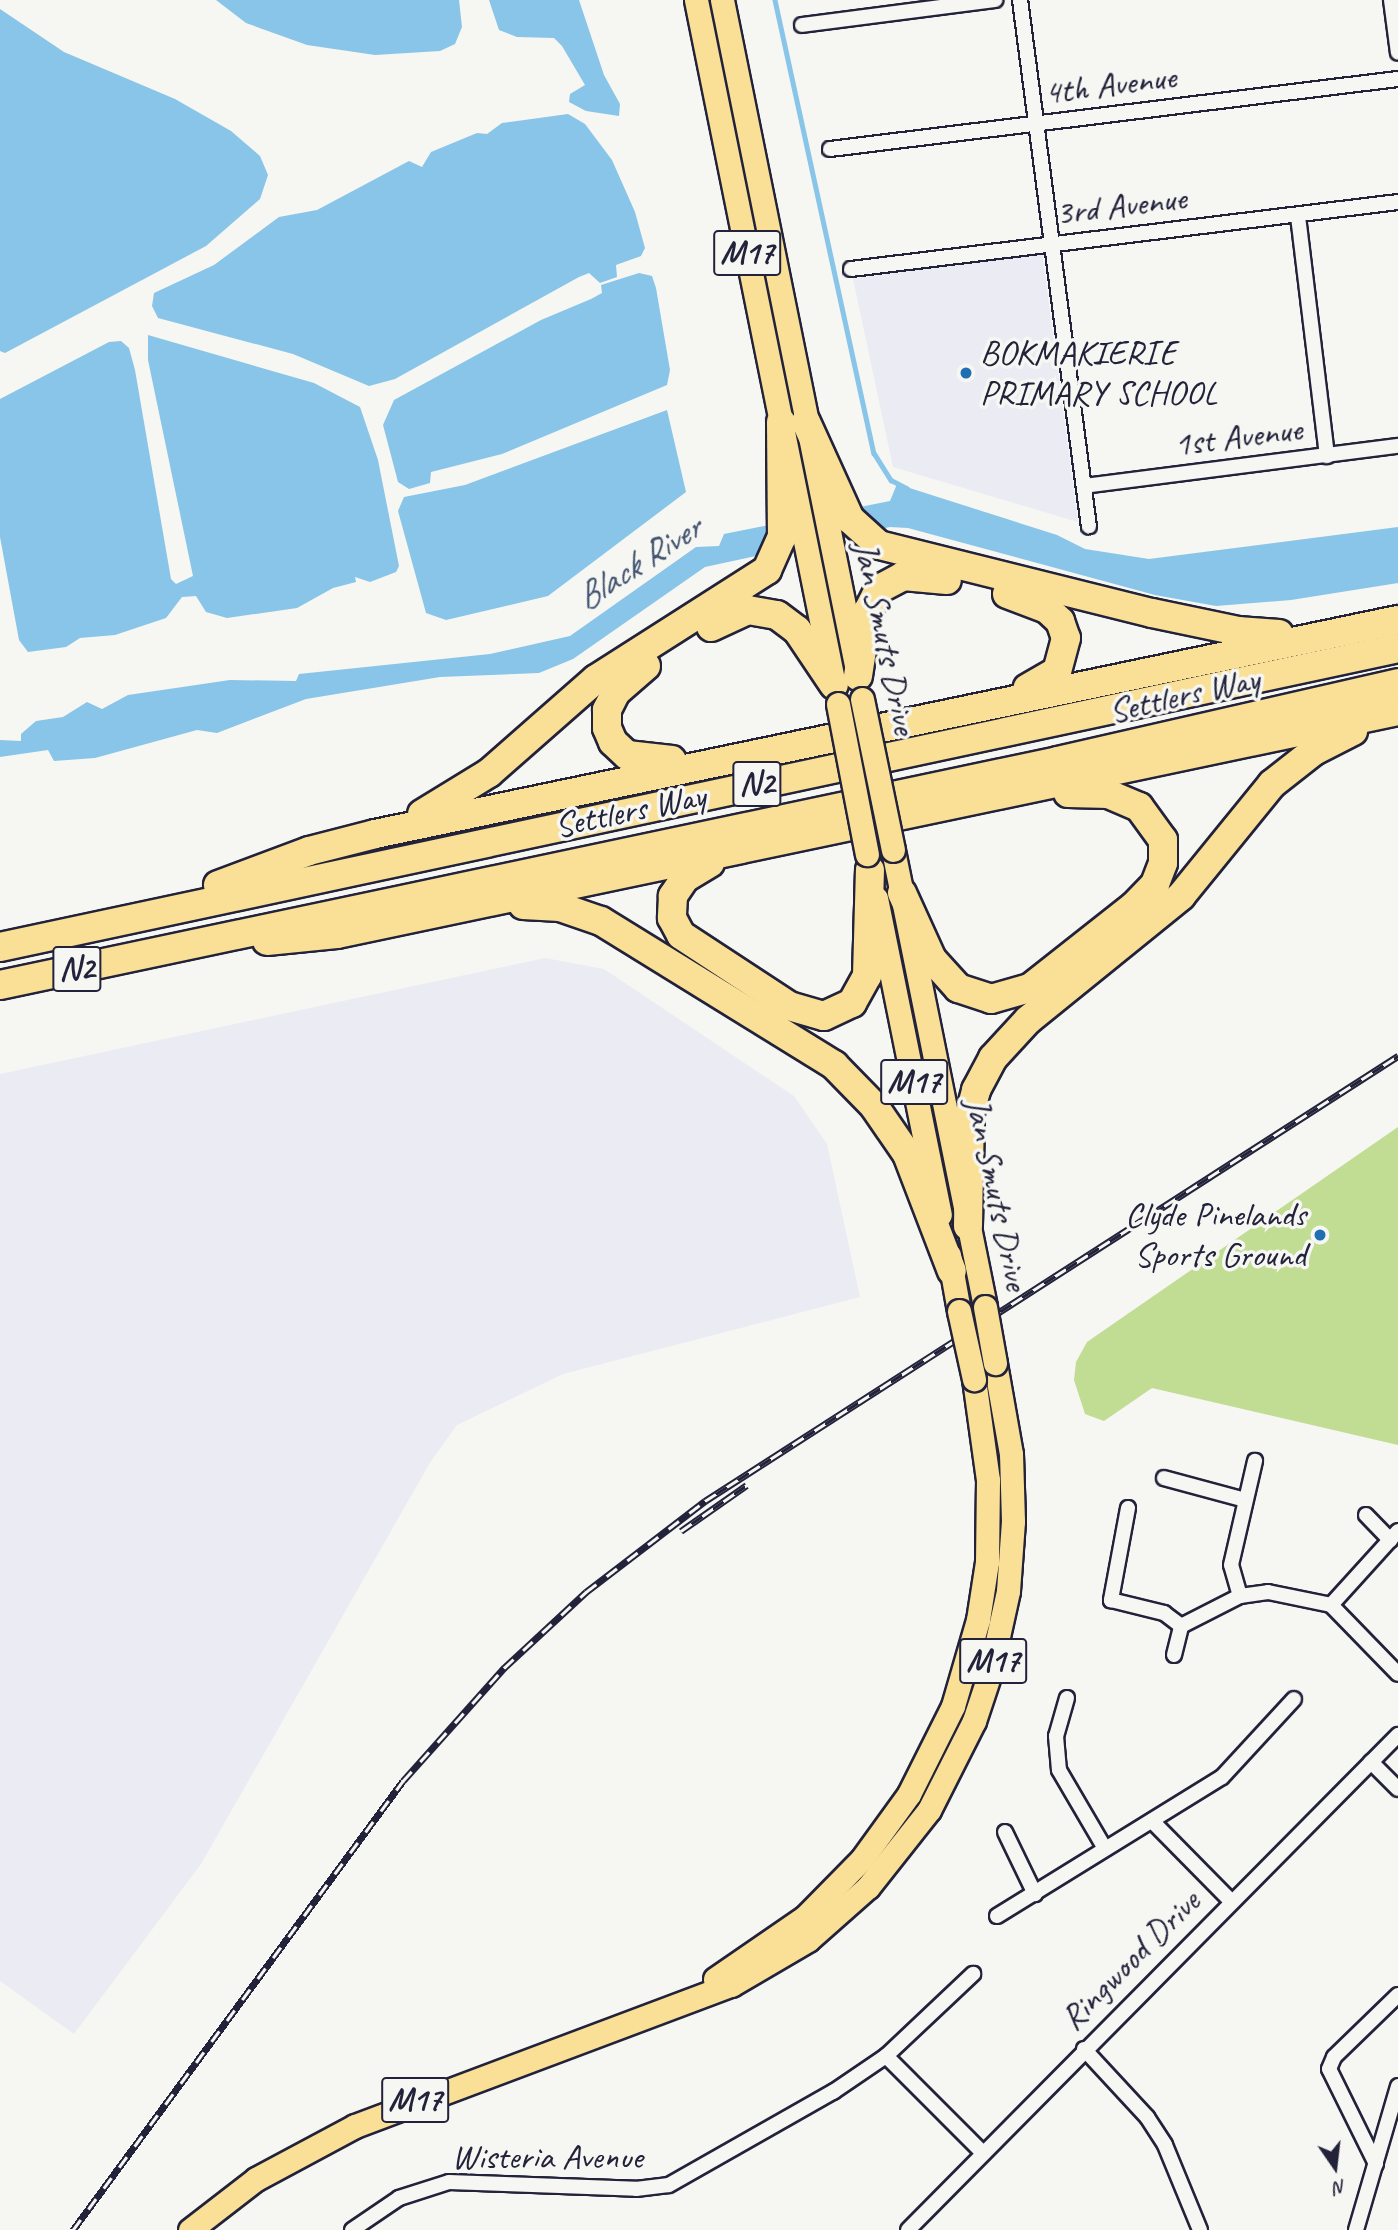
<!DOCTYPE html>
<html>
<head>
<meta charset="utf-8">
<style>
  body { margin:0 }
  #map { position:relative; width:1398px; height:2230px; overflow:hidden; background:#f6f6f2; font-family:Caveat,sans-serif }
  div>[style] { position:absolute }
  [style*='--x'] { left:calc(var(--x)*1px); top:calc(var(--y)*1px); width:calc(var(--w)*1px); rotate:calc(var(--a)*1deg) }
  .built>* { inset:0; background:#ebebf4 }
  .green>* { inset:0; background:#c1dc93 }
  .water>* { inset:0; background:#88c5e8 }
  .stream>* { height:4.5px; margin:-2.25px; padding:0 2.25px; transform-origin:2.25px; border-radius:2.25px; background:#88c5e8 }
  .roads { filter:drop-shadow(2px 0 #22223b) drop-shadow(-2px 0 #22223b) drop-shadow(0 2px #22223b) drop-shadow(0 -2px #22223b) }
  .street>* { height:14px; margin:-7px; padding:0 7px; transform-origin:7px; border-radius:7px; background:#f6f6f2 }
  .primary>* { height:23px; margin:-11.5px; padding:0 11.5px; transform-origin:11.5px; border-radius:11.5px; background:#fadf96 }
  .highway>* { height:28px; margin:-14px; padding:0 14px; transform-origin:14px; border-radius:14px; background:#fadf96 }
  .rail>* { height:7px; margin-top:-3.5px; transform-origin:0; background:repeating-linear-gradient(90deg,#f6f6f2 0 13px,#22223b 0 26px); box-sizing:border-box; border-block:2px solid #22223b }
  .bridges { filter:drop-shadow(2px 0 #22223b) drop-shadow(-2px 0 #22223b) drop-shadow(0 2px #22223b) drop-shadow(0 -2px #22223b) }
  .primary-bridge>* { height:23px; margin:-11.5px; padding:0 11.5px; transform-origin:11.5px; border-radius:11.5px; background:#fadf96 }
  .dots>* { width:19px; height:19px; translate:-50% -50%; box-sizing:border-box; border:4px solid #f6f6f2; border-radius:50% }
  span { translate:-50% -50%; white-space:nowrap; text-align:center; line-height:1.15; -webkit-text-stroke:7px #f6f6f2; paint-order:stroke }
  .shield-label span { padding:2px 5px; background:#f6f6f2; border:2px solid; border-radius:5px; -webkit-text-stroke-width:0 }
  .shield-label { font-size:33px; color:#22223b; font-weight:700 }
  .street-label { font-size:35px; color:#22223b }
  .poi-label { font-size:35px; color:#22223b }
  .left { translate:0 -50%; text-align:left }
  .right { translate:-100% -50%; text-align:right }
  .water-label { font-size:37px; color:#41536f; font-style:italic }
  .north { position:absolute; left:1300px; top:2132px; width:70px; height:70px; -webkit-text-stroke:5px #f6f6f2; paint-order:stroke; rotate:166deg; font-size:19px; font-weight:700; line-height:28px; text-align:center; color:#22223b }
  .north::after { content:''; display:block; margin:auto; width:24px; height:32px; background:#22223b; clip-path:polygon(50% 0,100% 100%,50% 72%,0 100%) }
</style>
</head>
<body>
<div id="map">
  <div class="built">
    <div style="clip-path:polygon(1042px 252px,1078px 522px,893px 467px,853px 279px)"></div>
    <div style="clip-path:polygon(545px 958px,604px 969px,794px 1096px,827px 1144px,860px 1297px,563px 1374px,457px 1425px,431px 1461px,201px 1864px,74px 2034px,0 1981px,0 1074px)"></div>
  </div>
  <div class="green">
    <div style="clip-path:polygon(1398px 1127px,1398px 1445px,1152px 1388px,1104px 1421px,1085px 1414px,1074px 1380px,1076px 1362px,1087px 1342px)"></div>
  </div>
  <div class="water">
    <div style="clip-path:polygon(216px 0,459px 0,462px 27px,455px 44px,440px 51px,375px 55px,307px 45px,246px 23px)"></div>
    <div style="clip-path:polygon(489px 0,579px 0,604px 75px,620px 104px,619px 116px,586px 111px,569px 102px,570px 94px,585px 85px,562px 46px,554px 38px,517px 37px,499px 30px)"></div>
    <div style="clip-path:polygon(0 9px,64px 52px,175px 99px,231px 131px,260px 156px,268px 175px,260px 199px,206px 246px,5px 353px,0 351px)"></div>
    <div style="clip-path:polygon(568px 114px,585px 124px,612px 160px,635px 212px,645px 248px,641px 256px,616px 265px,617px 277px,600px 283px,589px 273px,579px 277px,395px 379px,369px 386px,293px 354px,158px 318px,152px 306px,154px 293px,214px 265px,279px 217px,317px 210px,409px 161px,422px 167px,431px 152px,477px 133px,487px 134px,502px 123px)"></div>
    <div style="clip-path:polygon(639px 273px,652px 276px,656px 288px,670px 370px,667px 385px,502px 454px,431px 472px,430px 483px,409px 489px,398px 482px,383px 425px,394px 400px,541px 320px,591px 299px,602px 293px,601px 285px)"></div>
    <div style="clip-path:polygon(148px 335px,314px 383px,360px 407px,378px 460px,399px 566px,396px 572px,370px 582px,355px 577px,356px 582px,333px 588px,297px 608px,227px 618px,206px 612px,196px 596px,182px 597px,166px 618px,115px 635px,80px 638px,66px 647px,28px 652px,19px 640px,0 537px,0 399px,109px 342px,121px 341px,129px 348px,135px 370px,171px 579px,176px 584px,193px 576px,148px 360px)"></div>
    <div style="clip-path:polygon(667px 410px,686px 492px,548px 596px,446px 620px,426px 613px,398px 511px,404px 497px,465px 485px)"></div>
    <div style="clip-path:polygon(897px 484px,1057px 535px,1085px 549px,1149px 559px,1398px 527px,1398px 583px,1291px 600px,1216px 606px,1155px 595px,908px 528px,890px 527px,705px 567px,573px 659px,539px 673px,440px 677px,306px 699px,217px 733px,197px 730px,95px 758px,54px 761px,48px 750px,0 757px,0 740px,21px 741px,21px 734px,36px 721px,63px 717px,87px 702px,102px 709px,128px 695px,230px 680px,296px 681px,299px 674px,490px 654px,570px 636px,696px 547px,719px 546px,724px 534px,890px 501px)"></div>
  </div>
  <div class="stream">
    <div style="--x:775;--y:0;--w:464;--a:77.7"></div>
    <div style="--x:874;--y:453;--w:32;--a:58"></div>
    <div style="--x:891;--y:480;--w:18;--a:27"></div>
  </div>
  <div class="roads">
    <div class="street">
      <div style="--x:1020;--y:0;--w:531;--a:82.54"></div>
      <div style="--x:1391;--y:0;--w:53;--a:82.5"></div>
      <div style="--x:802;--y:25;--w:195;--a:-7.4"></div>
      <div style="--x:830;--y:149;--w:572;--a:-7.03"></div>
      <div style="--x:1298;--y:216;--w:242;--a:83.1"></div>
      <div style="--x:851;--y:269;--w:551;--a:-6.98"></div>
      <div style="--x:1084;--y:486;--w:317;--a:-7.3"></div>
      <div style="--x:1164;--y:1478;--w:84;--a:15.2"></div>
      <div style="--x:1128;--y:1508;--w:94;--a:100.5"></div>
      <div style="--x:1111;--y:1600;--w:55;--a:13.8"></div>
      <div style="--x:1164;--y:1613;--w:21;--a:37"></div>
      <div style="--x:1366;--y:1515;--w:35;--a:46"></div>
      <div style="--x:1240;--y:1596;--w:32;--a:-106"></div>
      <div style="--x:1231;--y:1565;--w:107;--a:-77"></div>
      <div style="--x:1331;--y:1605;--w:100;--a:-47.8"></div>
      <div style="--x:1174;--y:1655;--w:30;--a:-76"></div>
      <div style="--x:1181;--y:1626;--w:66;--a:-27"></div>
      <div style="--x:1240;--y:1596;--w:28;--a:-8"></div>
      <div style="--x:1268;--y:1592;--w:64;--a:11.7"></div>
      <div style="--x:1331;--y:1605;--w:96;--a:45.8"></div>
      <div style="--x:1067;--y:1698;--w:40;--a:106"></div>
      <div style="--x:1056;--y:1736;--w:34;--a:85"></div>
      <div style="--x:1059;--y:1770;--w:89;--a:59.7"></div>
      <div style="--x:1371;--y:1762;--w:38;--a:45"></div>
      <div style="--x:1152;--y:1821;--w:112;--a:45.4"></div>
      <div style="--x:1005;--y:1832;--w:69;--a:64.2"></div>
      <div style="--x:997;--y:1916;--w:264;--a:-31.7"></div>
      <div style="--x:1222;--y:1777;--w:106;--a:-47.3"></div>
      <div style="--x:1084;--y:2049;--w:93;--a:47.2"></div>
      <div style="--x:1147;--y:2117;--w:33;--a:57"></div>
      <div style="--x:1165;--y:2145;--w:92;--a:67.6"></div>
      <div style="--x:886;--y:2056;--w:134;--a:45"></div>
      <div style="--x:1376;--y:2164;--w:106;--a:-116.3"></div>
      <div style="--x:1329;--y:2069;--w:13;--a:-67"></div>
      <div style="--x:1334;--y:2057;--w:89;--a:-44.1"></div>
      <div style="--x:352;--y:2230;--w:57;--a:-34.2"></div>
      <div style="--x:399;--y:2198;--w:52;--a:-17.7"></div>
      <div style="--x:449;--y:2182;--w:187;--a:2.1"></div>
      <div style="--x:636;--y:2189;--w:33;--a:-7"></div>
      <div style="--x:669;--y:2185;--w:189;--a:-29.6"></div>
      <div style="--x:833;--y:2092;--w:64;--a:-34.2"></div>
      <div style="--x:886;--y:2056;--w:120;--a:-43.3"></div>
      <div style="--x:908;--y:2230;--w:697;--a:-45.29"></div>
      <div style="--x:1356;--y:2230;--w:150;--a:-73.7"></div>
    </div>
    <div class="primary">
      <div style="--x:696;--y:0;--w:694;--a:78.61"></div>
      <div style="--x:722;--y:0;--w:678;--a:78.61"></div>
      <div style="--x:893;--y:850;--w:466;--a:78.6"></div>
      <div style="--x:876;--y:898;--w:323;--a:78.6"></div>
      <div style="--x:949;--y:1255;--w:57;--a:79.9"></div>
      <div style="--x:715;--y:1979;--w:109;--a:-34.6"></div>
      <div style="--x:805;--y:1917;--w:81;--a:-45.5"></div>
      <div style="--x:862;--y:1859;--w:80;--a:-54.1"></div>
      <div style="--x:909;--y:1794;--w:98;--a:-63.4"></div>
      <div style="--x:953;--y:1706;--w:90;--a:-73.8"></div>
      <div style="--x:978;--y:1620;--w:59;--a:-81.2"></div>
      <div style="--x:987;--y:1562;--w:82;--a:-89.3"></div>
      <div style="--x:988;--y:1480;--w:102;--a:-97.9"></div>
      <div style="--x:190;--y:2230;--w:83;--a:-37.7"></div>
      <div style="--x:256;--y:2179;--w:112;--a:-28.2"></div>
      <div style="--x:355;--y:2126;--w:402;--a:-20.6"></div>
      <div style="--x:731;--y:1985;--w:89;--a:-30.3"></div>
      <div style="--x:808;--y:1940;--w:80;--a:-41.5"></div>
      <div style="--x:868;--y:1887;--w:98;--a:-51.6"></div>
      <div style="--x:929;--y:1810;--w:100;--a:-63.2"></div>
      <div style="--x:974;--y:1721;--w:51;--a:-71.6"></div>
      <div style="--x:990;--y:1673;--w:84;--a:-77.6"></div>
      <div style="--x:1008;--y:1591;--w:70;--a:-85.9"></div>
      <div style="--x:1013;--y:1521;--w:67;--a:-91.7"></div>
      <div style="--x:1011;--y:1454;--w:92;--a:-100"></div>
    </div>
    <div class="highway">
      <div style="--x:806;--y:422;--w:107;--a:65.6"></div>
      <div style="--x:850;--y:519;--w:39;--a:42"></div>
      <div style="--x:879;--y:545;--w:281;--a:14"></div>
      <div style="--x:1152;--y:613;--w:88;--a:11.8"></div>
      <div style="--x:1238;--y:631;--w:41;--a:4.2"></div>
      <div style="--x:1007;--y:594;--w:43;--a:20.6"></div>
      <div style="--x:1047;--y:609;--w:18;--a:43"></div>
      <div style="--x:1060;--y:621;--w:18;--a:71"></div>
      <div style="--x:1066;--y:638;--w:34;--a:105"></div>
      <div style="--x:1057;--y:671;--w:34;--a:150"></div>
      <div style="--x:711;--y:627;--w:41;--a:-24.7"></div>
      <div style="--x:748;--y:610;--w:29;--a:10"></div>
      <div style="--x:777;--y:615;--w:25;--a:37"></div>
      <div style="--x:797;--y:630;--w:66;--a:56.1"></div>
      <div style="--x:646;--y:666;--w:40;--a:139"></div>
      <div style="--x:616;--y:692;--w:20;--a:117"></div>
      <div style="--x:607;--y:710;--w:18;--a:90"></div>
      <div style="--x:607;--y:728;--w:15;--a:67"></div>
      <div style="--x:613;--y:742;--w:19;--a:43"></div>
      <div style="--x:627;--y:755;--w:45;--a:6.3"></div>
      <div style="--x:858;--y:676;--w:66;--a:-81.3"></div>
      <div style="--x:868;--y:611;--w:25;--a:-63"></div>
      <div style="--x:879;--y:589;--w:27;--a:-28"></div>
      <div style="--x:903;--y:576;--w:44;--a:5.2"></div>
      <div style="--x:422;--y:814;--w:79;--a:-31.5"></div>
      <div style="--x:489;--y:773;--w:142;--a:-41.3"></div>
      <div style="--x:596;--y:679;--w:203;--a:-32.5"></div>
      <div style="--x:767;--y:570;--w:36;--a:-66"></div>
      <div style="--x:782;--y:537;--w:115;--a:-90.5"></div>
      <div style="--x:710;--y:863;--w:29;--a:149"></div>
      <div style="--x:685;--y:878;--w:22;--a:124"></div>
      <div style="--x:673;--y:896;--w:22;--a:93"></div>
      <div style="--x:672;--y:918;--w:19;--a:62"></div>
      <div style="--x:681;--y:935;--w:129;--a:33.3"></div>
      <div style="--x:789;--y:1006;--w:36;--a:16"></div>
      <div style="--x:824;--y:1016;--w:31;--a:-25"></div>
      <div style="--x:852;--y:1003;--w:31;--a:-61"></div>
      <div style="--x:867;--y:976;--w:106;--a:-88.4"></div>
      <div style="--x:218;--y:885;--w:97;--a:-20.5"></div>
      <div style="--x:309;--y:851;--w:68;--a:-14.4"></div>
      <div style="--x:375;--y:834;--w:1045;--a:-11.82"></div>
      <div style="--x:902;--y:893;--w:72;--a:65.6"></div>
      <div style="--x:932;--y:959;--w:39;--a:48"></div>
      <div style="--x:958;--y:988;--w:35;--a:18"></div>
      <div style="--x:991;--y:999;--w:41;--a:-15.8"></div>
      <div style="--x:1030;--y:988;--w:132;--a:-38.3"></div>
      <div style="--x:1134;--y:906;--w:30;--a:-46"></div>
      <div style="--x:1155;--y:884;--w:22;--a:-69"></div>
      <div style="--x:1163;--y:863;--w:23;--a:-90"></div>
      <div style="--x:1163;--y:840;--w:41;--a:-126"></div>
      <div style="--x:1139;--y:807;--w:33;--a:-157"></div>
      <div style="--x:1109;--y:794;--w:41;--a:-178.6"></div>
      <div style="--x:523;--y:905;--w:37;--a:3"></div>
      <div style="--x:560;--y:907;--w:43;--a:18.9"></div>
      <div style="--x:601;--y:921;--w:274;--a:31.7"></div>
      <div style="--x:834;--y:1065;--w:57;--a:45.7"></div>
      <div style="--x:874;--y:1106;--w:58;--a:55.5"></div>
      <div style="--x:907;--y:1154;--w:125;--a:69"></div>
      <div style="--x:267;--y:941;--w:70;--a:-5.7"></div>
      <div style="--x:337;--y:934;--w:1084;--a:-11.87"></div>
      <div style="--x:0;--y:947;--w:1430;--a:-12.07"></div>
      <div style="--x:0;--y:985;--w:1081;--a:-11.95"></div>
      <div style="--x:1058;--y:761;--w:349;--a:-12.9"></div>
      <div style="--x:968;--y:1226;--w:113;--a:-89"></div>
      <div style="--x:970;--y:1113;--w:24;--a:-75"></div>
      <div style="--x:976;--y:1090;--w:36;--a:-62"></div>
      <div style="--x:993;--y:1058;--w:52;--a:-47.4"></div>
      <div style="--x:1028;--y:1020;--w:197;--a:-39"></div>
      <div style="--x:1181;--y:896;--w:144;--a:-50.9"></div>
      <div style="--x:1272;--y:784;--w:53;--a:-38.2"></div>
      <div style="--x:1314;--y:751;--w:44;--a:-27.1"></div>
    </div>
  </div>
  <div class="rail">
    <div style="--x:681;--y:1531;--w:80;--a:-34.9"></div>
    <div style="--x:73;--y:2230;--w:557;--a:-53.69"></div>
    <div style="--x:403;--y:1781;--w:152;--a:-48.2"></div>
    <div style="--x:504;--y:1668;--w:112;--a:-42.8"></div>
    <div style="--x:586;--y:1592;--w:150;--a:-37.4"></div>
    <div style="--x:705;--y:1501;--w:824;--a:-32.71"></div>
  </div>
  <div class="bridges">
    <div class="primary-bridge">
      <div style="--x:862;--y:699;--w:154;--a:78.4"></div>
      <div style="--x:838;--y:704;--w:153;--a:79.1"></div>
      <div style="--x:985;--y:1307;--w:57;--a:79.9"></div>
      <div style="--x:959;--y:1311;--w:70;--a:77.6"></div>
    </div>
  </div>
  <div class="dots">
    <div style="left:966px;top:373px;background:#1f6fb2"></div>
    <div style="left:1320px;top:1235px;background:#1f6fb2"></div>
  </div>
  <div class="shield-label">
    <span style="left:747px;top:253px">M17</span>
    <span style="left:757px;top:784px">N2</span>
    <span style="left:77px;top:969px">N2</span>
    <span style="left:914px;top:1082px">M17</span>
    <span style="left:993px;top:1661px">M17</span>
    <span style="left:415px;top:2100px">M17</span>
  </div>
  <div class="street-label">
    <span style="left:1110px;top:85px;rotate:-7deg">4th Avenue</span>
    <span style="left:1121px;top:206px;rotate:-7deg">3rd Avenue</span>
    <span style="left:1238px;top:437px;rotate:-7deg">1st Avenue</span>
    <span style="left:885px;top:638px;rotate:78deg">Jan Smuts Drive</span>
    <span style="left:1184px;top:695px;rotate:-13deg">Settlers Way</span>
    <span style="left:630px;top:811px;rotate:-12deg">Settlers Way</span>
    <span style="left:997px;top:1194px;rotate:78deg">Jan Smuts Drive</span>
    <span style="left:1130px;top:1960px;rotate:-45deg">Ringwood Drive</span>
    <span style="left:547px;top:2157px">Wisteria Avenue</span>
  </div>
  <div class="poi-label">
    <span class="left" style="left:980px;top:373px">BOKMAKIERIE<br>PRIMARY SCHOOL</span>
    <span class="right" style="left:1306px;top:1235px">Clyde Pinelands<br>Sports Ground</span>
  </div>
  <div class="water-label">
    <span style="left:638px;top:563px;rotate:-33deg">Black River</span>
  </div>
  <div class="north">N</div>
</div>
</body>
</html>
